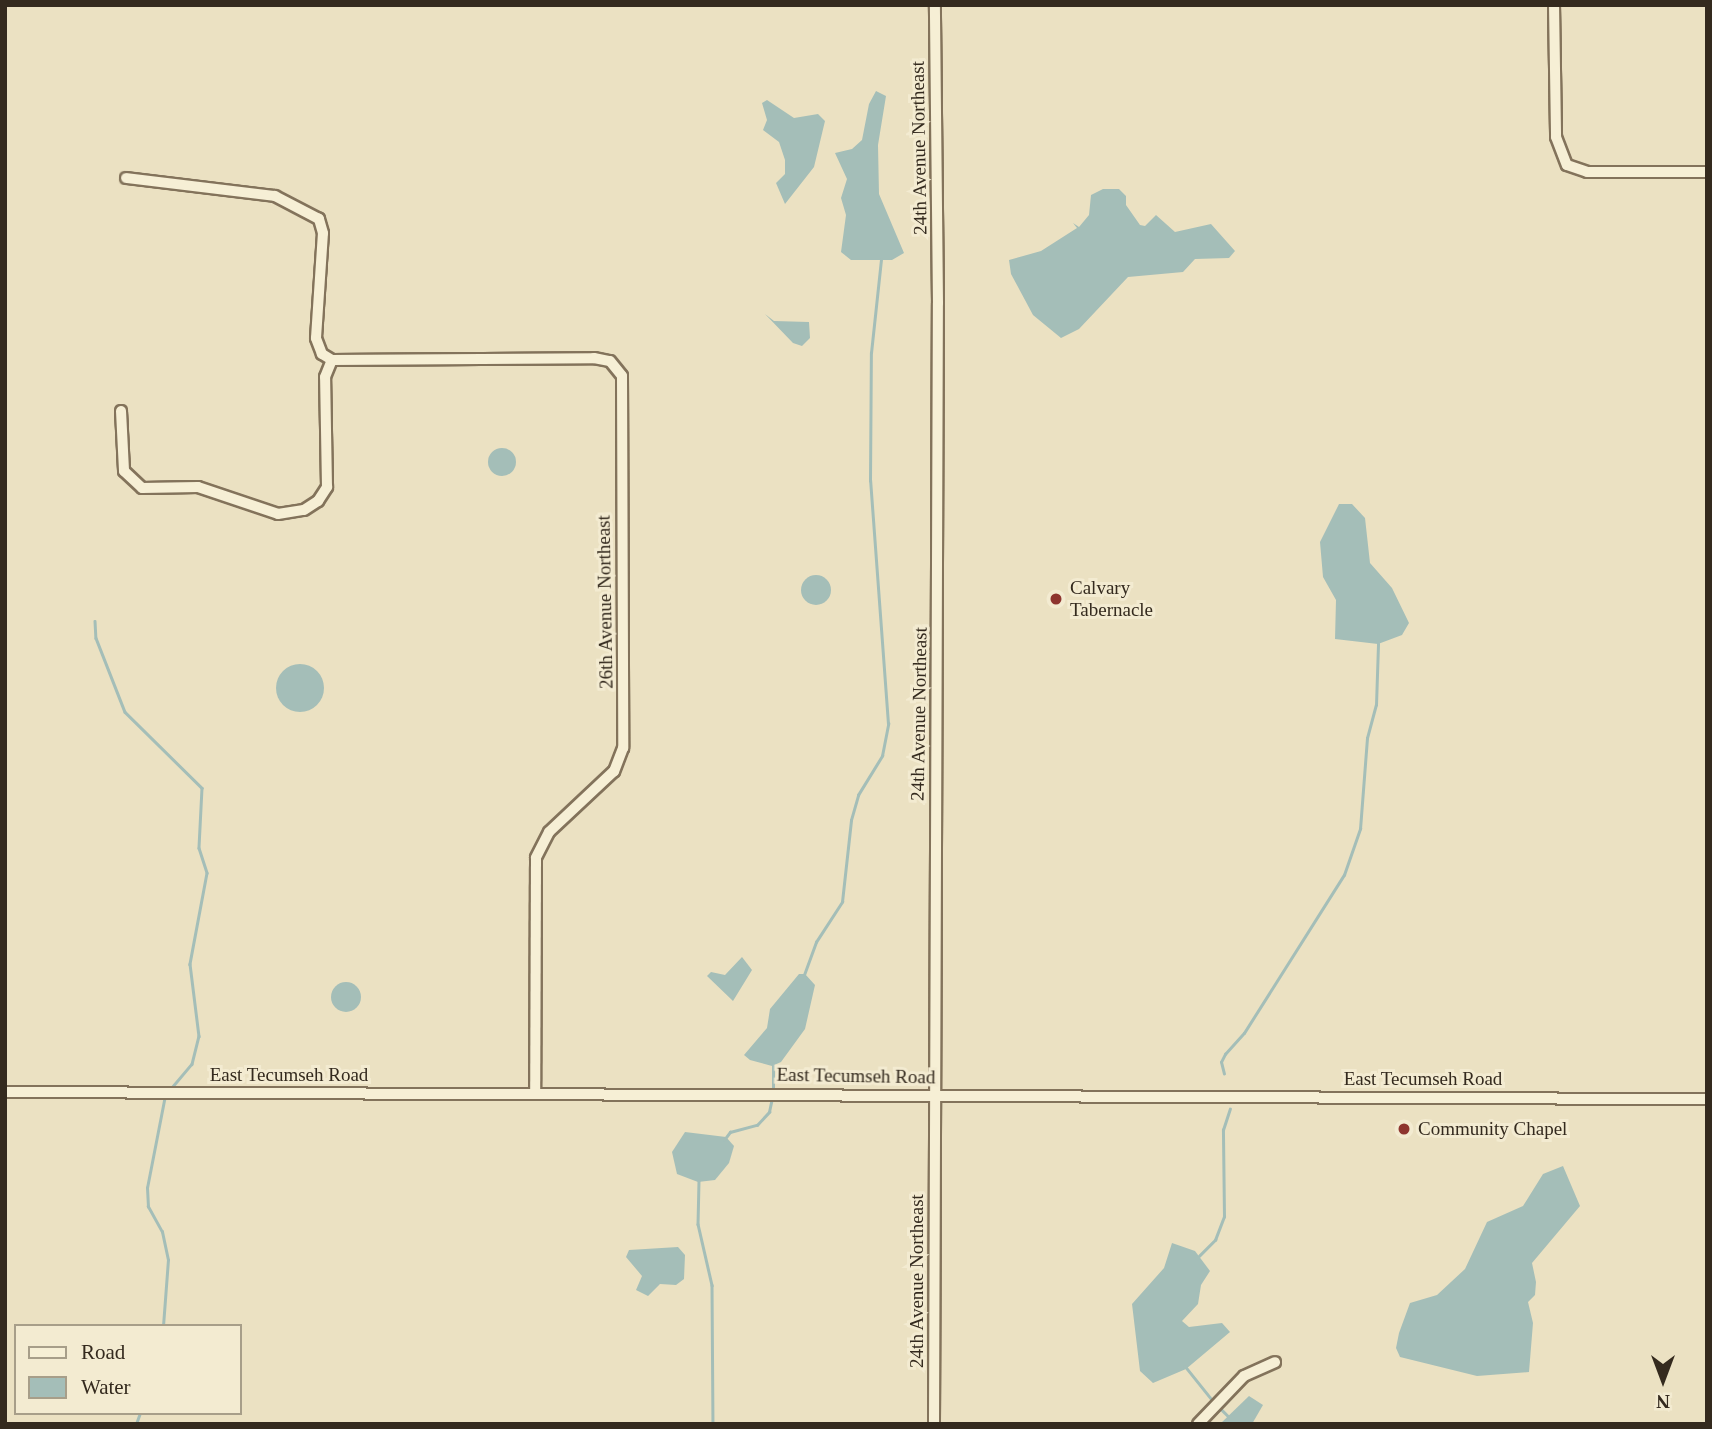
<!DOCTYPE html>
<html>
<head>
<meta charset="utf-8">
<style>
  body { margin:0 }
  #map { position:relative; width:1712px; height:1429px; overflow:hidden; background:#ebe1c2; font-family:"Times New Roman",serif }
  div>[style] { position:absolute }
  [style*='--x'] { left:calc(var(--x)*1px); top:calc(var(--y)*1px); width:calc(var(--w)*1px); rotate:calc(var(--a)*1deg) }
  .water>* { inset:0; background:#a4beb8 }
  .round { border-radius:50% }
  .stream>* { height:2.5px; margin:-1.25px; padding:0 1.25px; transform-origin:1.25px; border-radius:1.25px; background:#a4beb8 }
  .roads { filter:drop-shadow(2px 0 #83735b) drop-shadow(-2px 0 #83735b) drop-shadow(0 2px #83735b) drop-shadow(0 -2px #83735b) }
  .minor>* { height:10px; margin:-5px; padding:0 5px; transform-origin:5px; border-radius:5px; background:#f6efd5 }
  .dots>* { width:19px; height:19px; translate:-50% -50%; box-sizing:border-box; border:4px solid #f3ebd1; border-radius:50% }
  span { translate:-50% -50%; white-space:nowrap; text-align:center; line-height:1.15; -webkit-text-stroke:6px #f3ebd1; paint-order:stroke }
  .street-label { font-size:19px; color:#342a1e }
  .poi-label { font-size:19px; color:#342a1e }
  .left { translate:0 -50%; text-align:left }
  .frame { position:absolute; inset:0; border:7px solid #342a1e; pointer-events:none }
  .legend { position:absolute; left:14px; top:1324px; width:228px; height:91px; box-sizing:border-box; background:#f3ebd1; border:2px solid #a79e89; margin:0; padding:9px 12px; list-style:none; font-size:21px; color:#342a1e }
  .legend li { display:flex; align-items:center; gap:14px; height:35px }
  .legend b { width:35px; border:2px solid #a79e89 }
  .north { position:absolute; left:1628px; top:1345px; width:70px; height:70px; -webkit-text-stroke:5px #f3ebd1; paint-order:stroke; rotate:180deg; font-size:19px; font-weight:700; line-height:28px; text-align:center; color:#342a1e }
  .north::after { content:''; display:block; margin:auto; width:24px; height:32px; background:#342a1e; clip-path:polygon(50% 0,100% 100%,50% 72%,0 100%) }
</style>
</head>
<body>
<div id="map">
  <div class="water">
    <div style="clip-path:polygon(876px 91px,886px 96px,878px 145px,879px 194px,904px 253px,892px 260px,851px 260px,841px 252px,846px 215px,841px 198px,847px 179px,835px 153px,852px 149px,862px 140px,869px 104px)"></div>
    <div style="clip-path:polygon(767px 100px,794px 118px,818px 114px,825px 121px,814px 167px,785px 204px,776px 183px,785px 174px,785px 160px,779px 142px,763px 130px,767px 120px,762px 103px)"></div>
    <div style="clip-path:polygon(1103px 189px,1119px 189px,1126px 196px,1126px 205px,1140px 225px,1145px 226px,1156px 215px,1175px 232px,1211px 224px,1235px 251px,1229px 258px,1195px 259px,1183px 272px,1128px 277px,1079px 329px,1061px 338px,1033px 315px,1011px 274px,1009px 260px,1041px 251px,1077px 228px,1073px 223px,1079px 227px,1089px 215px,1091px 195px)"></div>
    <div style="clip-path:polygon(765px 314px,774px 321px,809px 322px,810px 338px,802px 346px,793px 343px)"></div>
    <div class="round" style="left:488px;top:448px;width:28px;height:28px"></div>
    <div style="clip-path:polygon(1339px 504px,1352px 504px,1365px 518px,1370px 563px,1392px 588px,1409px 623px,1402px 635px,1378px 644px,1335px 639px,1336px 600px,1323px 577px,1320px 542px)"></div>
    <div class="round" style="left:801px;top:575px;width:30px;height:30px"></div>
    <div class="round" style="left:276px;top:664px;width:48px;height:48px"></div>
    <div style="clip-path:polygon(742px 957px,752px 970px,733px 1001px,707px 976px,711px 972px,725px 975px)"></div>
    <div style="clip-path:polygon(799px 974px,805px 974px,815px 985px,805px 1029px,781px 1062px,772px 1066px,750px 1060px,744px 1055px,767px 1028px,770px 1009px)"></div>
    <div class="round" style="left:331px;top:982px;width:30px;height:30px"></div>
    <div style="clip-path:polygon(685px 1132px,726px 1137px,734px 1146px,729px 1163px,715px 1180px,698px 1182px,677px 1174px,672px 1152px)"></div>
    <div style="clip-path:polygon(1563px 1166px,1580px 1206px,1532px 1263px,1536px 1282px,1535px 1295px,1528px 1302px,1533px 1323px,1529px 1372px,1477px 1376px,1400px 1357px,1396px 1348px,1399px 1333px,1410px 1303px,1437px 1295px,1465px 1269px,1487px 1222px,1523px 1206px,1543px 1174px)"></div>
    <div style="clip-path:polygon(1172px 1243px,1195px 1251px,1210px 1271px,1201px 1285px,1198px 1304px,1182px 1321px,1189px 1327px,1222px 1323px,1230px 1332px,1186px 1369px,1153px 1383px,1140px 1371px,1132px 1304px,1164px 1268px)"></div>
    <div style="clip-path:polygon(678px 1247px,685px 1255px,684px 1279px,676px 1285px,660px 1284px,648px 1296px,636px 1290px,642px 1276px,626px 1257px,629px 1250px)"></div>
    <div style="clip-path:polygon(1249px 1396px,1263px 1405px,1252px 1424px,1220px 1424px)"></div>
  </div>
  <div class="stream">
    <div style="--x:95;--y:621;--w:17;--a:87"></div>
    <div style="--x:96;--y:638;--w:79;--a:68.6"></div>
    <div style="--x:125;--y:712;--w:108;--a:44.6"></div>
    <div style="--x:202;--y:788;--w:60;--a:92.9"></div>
    <div style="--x:199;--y:848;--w:26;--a:72"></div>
    <div style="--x:207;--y:873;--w:93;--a:100.6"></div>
    <div style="--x:190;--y:964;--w:73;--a:82.9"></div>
    <div style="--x:199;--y:1036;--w:29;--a:104"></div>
    <div style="--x:192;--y:1064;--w:34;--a:130"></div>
    <div style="--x:804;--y:975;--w:35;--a:-70"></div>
    <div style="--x:816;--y:942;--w:48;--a:-57"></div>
    <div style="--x:842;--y:902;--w:82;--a:-83.7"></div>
    <div style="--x:851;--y:820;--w:26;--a:-74"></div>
    <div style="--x:858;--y:795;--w:46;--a:-58.4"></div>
    <div style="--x:882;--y:756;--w:33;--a:-79"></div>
    <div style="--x:888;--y:724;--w:244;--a:-94.2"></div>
    <div style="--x:870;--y:481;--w:128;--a:-89.6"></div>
    <div style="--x:871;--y:353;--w:94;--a:-83.9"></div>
    <div style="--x:1224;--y:1074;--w:12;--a:-104"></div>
    <div style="--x:1221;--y:1062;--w:9;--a:-63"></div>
    <div style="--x:1225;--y:1054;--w:28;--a:-48"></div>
    <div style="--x:1244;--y:1033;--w:187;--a:-57.7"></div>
    <div style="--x:1344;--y:875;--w:49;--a:-70.8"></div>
    <div style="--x:1360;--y:829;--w:91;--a:-85.6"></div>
    <div style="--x:1367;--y:738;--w:34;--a:-75"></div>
    <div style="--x:1376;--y:705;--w:61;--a:-88.1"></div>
    <div style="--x:773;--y:1091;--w:27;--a:-90"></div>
    <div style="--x:724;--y:1140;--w:10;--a:-53"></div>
    <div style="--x:730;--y:1132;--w:28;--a:-15"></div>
    <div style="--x:757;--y:1125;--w:18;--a:-47"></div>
    <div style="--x:769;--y:1112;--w:14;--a:-78"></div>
    <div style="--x:699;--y:1181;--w:43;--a:91.3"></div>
    <div style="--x:698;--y:1224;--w:63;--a:77.1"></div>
    <div style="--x:712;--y:1285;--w:139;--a:89.6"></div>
    <div style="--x:1199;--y:1256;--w:23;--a:-45"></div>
    <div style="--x:1215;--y:1240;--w:25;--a:-69"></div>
    <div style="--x:1224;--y:1217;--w:87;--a:-90.7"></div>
    <div style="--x:1223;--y:1130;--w:22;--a:-72"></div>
    <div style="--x:163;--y:1326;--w:66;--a:-85.7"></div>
    <div style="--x:168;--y:1260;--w:29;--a:-102"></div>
    <div style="--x:162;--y:1232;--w:29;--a:-119"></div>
    <div style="--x:148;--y:1207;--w:19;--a:-93"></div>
    <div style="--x:147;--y:1188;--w:95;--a:-79"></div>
    <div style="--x:1185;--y:1366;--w:45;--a:51.3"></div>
    <div style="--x:1220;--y:1408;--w:11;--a:45"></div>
    <div style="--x:136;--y:1424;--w:12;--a:-70"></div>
  </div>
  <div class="roads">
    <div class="minor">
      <div style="--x:1554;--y:5;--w:132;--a:89.1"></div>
      <div style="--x:1556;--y:137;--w:30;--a:69"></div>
      <div style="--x:1567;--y:165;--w:21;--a:19"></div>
      <div style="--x:1587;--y:172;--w:120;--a:0"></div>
      <div style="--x:332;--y:360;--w:262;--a:-0.4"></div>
      <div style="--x:594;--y:358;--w:16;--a:11"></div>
      <div style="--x:610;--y:361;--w:19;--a:51"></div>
      <div style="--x:622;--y:376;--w:372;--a:89.8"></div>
      <div style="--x:623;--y:748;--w:25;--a:111"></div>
      <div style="--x:614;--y:771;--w:89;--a:136.8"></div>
      <div style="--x:549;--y:832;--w:29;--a:117"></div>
      <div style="--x:536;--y:858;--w:235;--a:90.2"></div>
      <div style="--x:121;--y:411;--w:60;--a:87.1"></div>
      <div style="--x:124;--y:471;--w:25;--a:43"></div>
      <div style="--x:142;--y:488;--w:56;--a:-1"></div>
      <div style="--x:198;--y:487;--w:84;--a:18.6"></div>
      <div style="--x:278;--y:514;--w:26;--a:-9"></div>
      <div style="--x:304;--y:510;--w:17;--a:-33"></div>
      <div style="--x:318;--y:501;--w:17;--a:-57"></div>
      <div style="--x:327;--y:487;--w:110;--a:-91"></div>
      <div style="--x:325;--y:377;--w:18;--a:-68"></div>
      <div style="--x:332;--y:360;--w:12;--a:-149"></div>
      <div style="--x:322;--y:354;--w:17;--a:-111"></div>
      <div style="--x:316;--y:338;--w:105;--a:-86.2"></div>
      <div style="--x:323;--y:233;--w:15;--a:-106"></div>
      <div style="--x:319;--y:219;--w:50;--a:-152.4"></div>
      <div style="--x:275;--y:196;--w:150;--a:-173.1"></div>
      <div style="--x:5;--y:1092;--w:1702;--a:0.24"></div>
      <div style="--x:934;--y:1424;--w:1121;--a:-89.8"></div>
      <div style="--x:938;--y:303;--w:298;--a:-90.6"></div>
      <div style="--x:1198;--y:1424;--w:66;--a:-46.2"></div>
      <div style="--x:1244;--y:1376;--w:34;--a:-24"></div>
    </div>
  </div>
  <div class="dots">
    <div style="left:1056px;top:599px;background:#8e352f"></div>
    <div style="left:1404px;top:1129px;background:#8e352f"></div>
  </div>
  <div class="street-label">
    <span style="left:919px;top:148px;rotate:-91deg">24th Avenue Northeast</span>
    <span style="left:605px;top:602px;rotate:-91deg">26th Avenue Northeast</span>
    <span style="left:919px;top:714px;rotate:-89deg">24th Avenue Northeast</span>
    <span style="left:289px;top:1075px">East Tecumseh Road</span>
    <span style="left:856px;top:1076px;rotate:1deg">East Tecumseh Road</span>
    <span style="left:1423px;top:1079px">East Tecumseh Road</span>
    <span style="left:917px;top:1281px;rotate:-90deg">24th Avenue Northeast</span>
  </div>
  <div class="poi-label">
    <span class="left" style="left:1070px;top:599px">Calvary<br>Tabernacle</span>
    <span class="left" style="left:1418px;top:1129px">Community Chapel</span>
  </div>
  <div class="frame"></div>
  <ul class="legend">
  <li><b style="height:9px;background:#f6efd5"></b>Road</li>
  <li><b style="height:19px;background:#a4beb8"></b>Water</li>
  </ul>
  <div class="north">N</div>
</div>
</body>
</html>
